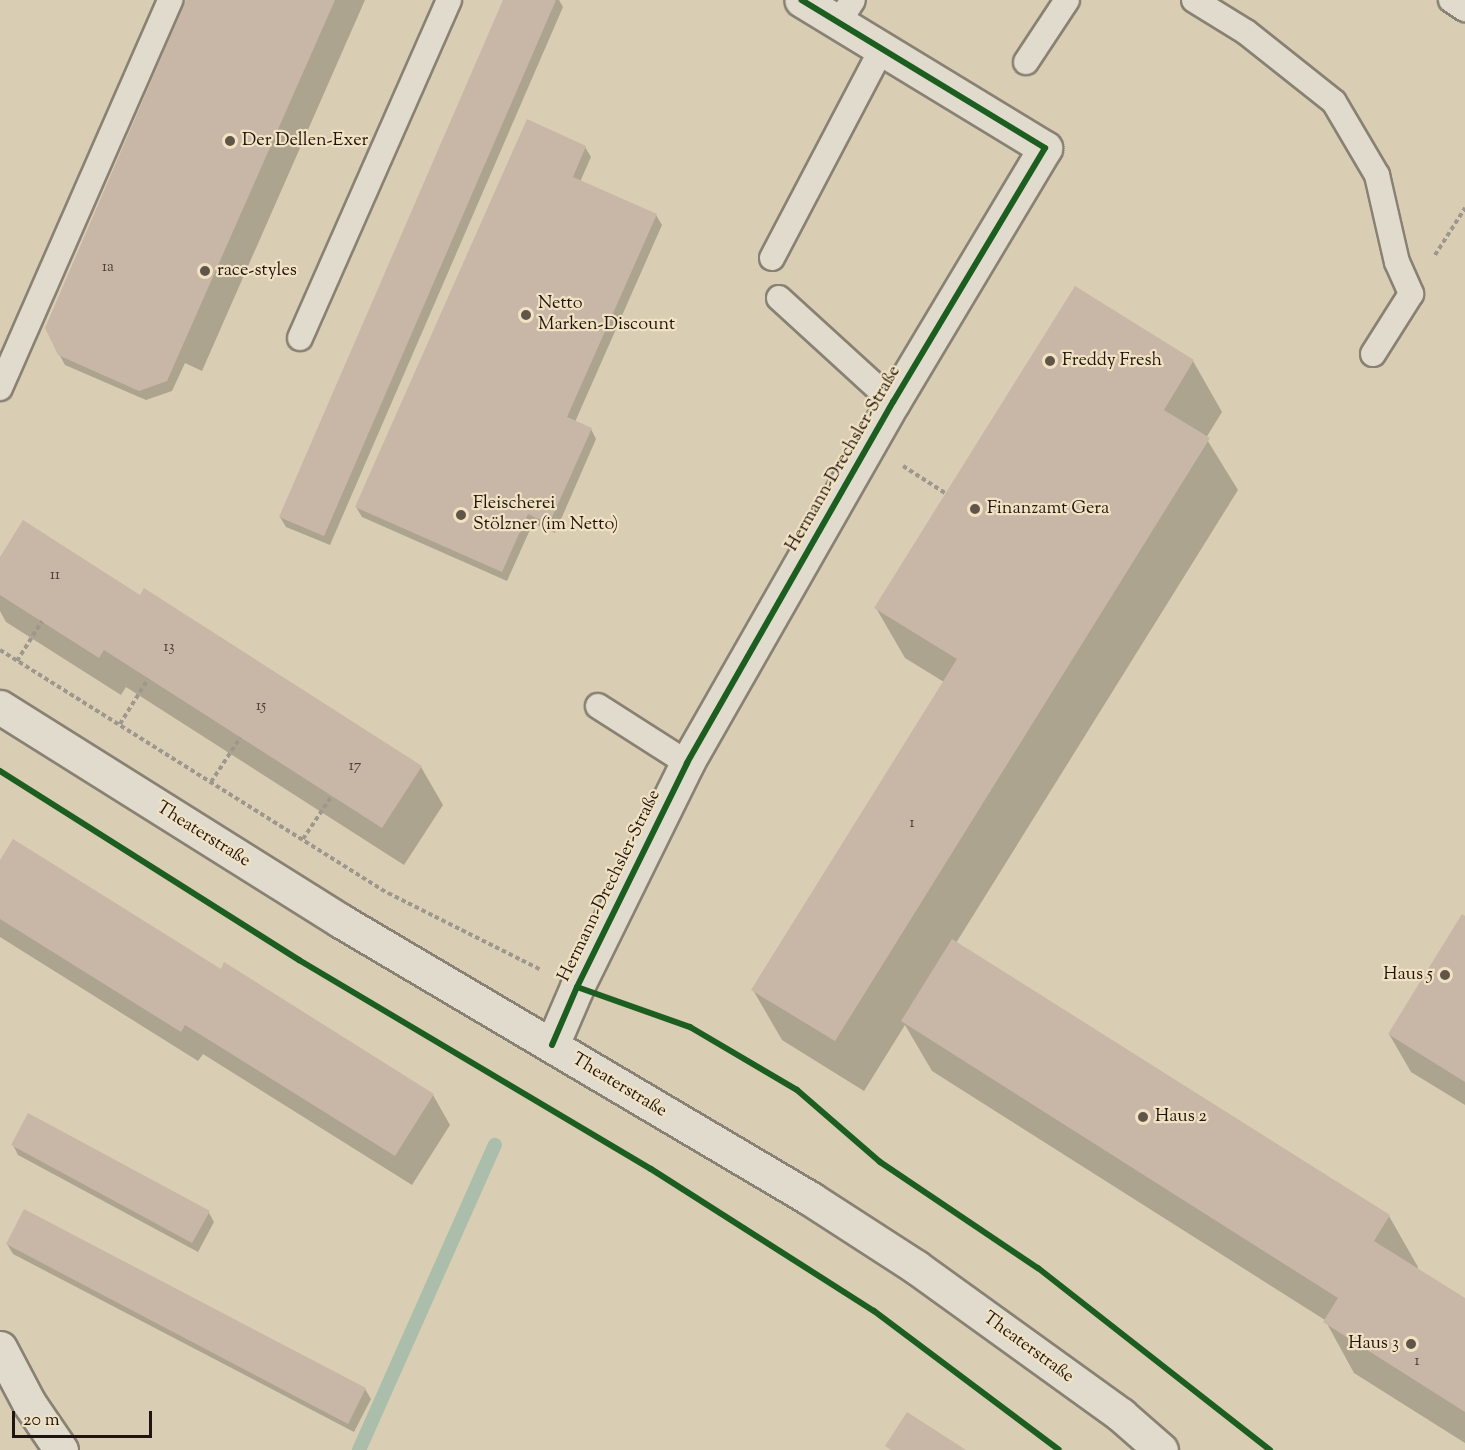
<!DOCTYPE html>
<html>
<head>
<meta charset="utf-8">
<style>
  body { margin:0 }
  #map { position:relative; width:1465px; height:1450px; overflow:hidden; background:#d9cdb3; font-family:"Sorts Mill Goudy",serif }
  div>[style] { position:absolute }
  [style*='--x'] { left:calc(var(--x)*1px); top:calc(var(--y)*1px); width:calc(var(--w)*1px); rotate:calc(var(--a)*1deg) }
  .shadow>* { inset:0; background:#0003 }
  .stream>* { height:14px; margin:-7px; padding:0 7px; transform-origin:7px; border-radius:7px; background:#abbeab }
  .building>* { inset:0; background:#c8b7a6 }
  .path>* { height:4px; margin-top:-2px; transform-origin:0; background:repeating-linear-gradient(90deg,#9d978d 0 4.5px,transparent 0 7.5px) }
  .roads { filter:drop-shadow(2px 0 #898173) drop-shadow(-2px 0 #898173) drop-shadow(0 2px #898173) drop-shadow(0 -2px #898173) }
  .lane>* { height:24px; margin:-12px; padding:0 12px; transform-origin:12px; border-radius:12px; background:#e1dbcd }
  .street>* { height:33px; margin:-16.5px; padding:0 16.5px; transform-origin:16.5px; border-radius:16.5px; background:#e1dbcd }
  .secondary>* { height:33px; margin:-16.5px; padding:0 16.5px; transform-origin:16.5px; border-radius:16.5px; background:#e1dbcd }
  .cycleway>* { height:6px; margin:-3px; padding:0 3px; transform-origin:3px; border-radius:3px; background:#1b5e20 }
  .dots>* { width:16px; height:16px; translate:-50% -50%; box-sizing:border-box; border:3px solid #f1e2c3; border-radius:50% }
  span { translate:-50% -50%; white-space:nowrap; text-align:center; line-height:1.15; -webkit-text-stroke:4.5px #f1e2c3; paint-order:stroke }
  .number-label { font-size:15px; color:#4b3e36 }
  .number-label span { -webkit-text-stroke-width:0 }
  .poi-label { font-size:18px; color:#1f140f }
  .left { translate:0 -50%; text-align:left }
  .right { translate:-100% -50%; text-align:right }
  .street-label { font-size:18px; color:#1f140f }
  .scale { position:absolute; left:12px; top:1411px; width:140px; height:27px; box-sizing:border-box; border:3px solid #1f140f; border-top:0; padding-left:8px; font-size:18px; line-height:21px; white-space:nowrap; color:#1f140f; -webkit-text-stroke:4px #f1e2c3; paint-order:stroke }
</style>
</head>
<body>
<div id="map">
  <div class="shadow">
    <div style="clip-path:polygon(188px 0,365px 0,202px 371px,185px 363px,172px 391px,146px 400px,65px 365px,59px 354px)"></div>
    <div style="clip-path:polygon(505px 0,559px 0,563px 7px,330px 545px,286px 527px,280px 517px)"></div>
    <div style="clip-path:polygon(585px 147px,591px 157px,580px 182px,656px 215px,662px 225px,575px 422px,591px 429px,596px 439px,555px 533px,533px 523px,507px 581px,362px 517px,356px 507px)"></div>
    <div style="clip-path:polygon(1193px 361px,1222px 412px,1206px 438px,1238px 490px,956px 943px,1389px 1216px,1418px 1267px,1417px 1270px,1465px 1300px,1465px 1443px,1354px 1373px,1325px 1320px,932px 1071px,905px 1025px,864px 1091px,782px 1040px,753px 990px,944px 682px,905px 658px,876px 608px)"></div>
    <div style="clip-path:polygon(0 560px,140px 597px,421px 767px,443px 805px,404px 865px,126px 687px,121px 695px,6px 622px,0 611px)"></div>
    <div style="clip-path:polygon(0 863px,221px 971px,433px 1095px,450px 1125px,412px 1185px,203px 1054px,198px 1061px,0 937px)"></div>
    <div style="clip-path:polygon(1465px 918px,1465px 1105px,1411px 1072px,1389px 1034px)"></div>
    <div style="clip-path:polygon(13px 1145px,209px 1213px,214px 1222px,198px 1252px,18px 1155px)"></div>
    <div style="clip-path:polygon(25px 1211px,365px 1389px,371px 1399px,354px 1432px,13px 1254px,7px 1244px)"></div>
  </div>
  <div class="stream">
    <div style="--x:359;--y:1450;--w:334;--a:-66"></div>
  </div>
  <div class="building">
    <div style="clip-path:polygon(186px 0,335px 0,167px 381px,139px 391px,58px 355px,45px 328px)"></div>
    <div style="clip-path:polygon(503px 0,556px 0,324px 536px,279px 517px)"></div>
    <div style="clip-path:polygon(527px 119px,586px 146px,573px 177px,657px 214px,567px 417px,592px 428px,549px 524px,528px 514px,502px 572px,355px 507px)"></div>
    <div style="clip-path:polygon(1075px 286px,1194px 360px,1164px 410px,1210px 438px,835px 1041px,751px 990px,957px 659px,874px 608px)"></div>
    <div style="clip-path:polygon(23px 520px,140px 595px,144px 588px,422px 766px,382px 828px,104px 650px,99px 658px,0 595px,0 557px)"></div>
    <div style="clip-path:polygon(13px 839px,221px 969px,224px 962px,434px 1094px,395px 1156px,185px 1025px,181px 1032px,0 919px,0 860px)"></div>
    <div style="clip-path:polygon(1462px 914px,1465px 916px,1465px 1082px,1388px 1034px)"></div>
    <div style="clip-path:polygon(952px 939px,1390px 1215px,1374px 1241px,1465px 1298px,1465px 1412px,1323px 1322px,1338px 1298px,901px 1021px)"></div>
    <div style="clip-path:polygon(28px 1113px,210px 1211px,192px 1243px,11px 1145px)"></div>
    <div style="clip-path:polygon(24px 1209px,366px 1388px,348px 1424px,6px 1244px)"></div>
    <div style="clip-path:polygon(907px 1412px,966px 1450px,891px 1450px,885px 1446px)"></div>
  </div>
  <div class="path">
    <div style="--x:1435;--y:255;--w:56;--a:-57.4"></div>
    <div style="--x:903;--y:466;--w:50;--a:32.7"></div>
    <div style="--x:0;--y:650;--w:458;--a:32.1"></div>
    <div style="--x:388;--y:893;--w:171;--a:26.7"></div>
    <div style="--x:17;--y:661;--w:47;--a:-58"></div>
    <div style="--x:120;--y:724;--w:53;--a:-58.1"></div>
    <div style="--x:211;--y:782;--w:53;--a:-56.6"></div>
    <div style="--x:303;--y:839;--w:50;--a:-56.3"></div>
  </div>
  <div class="roads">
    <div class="lane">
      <div style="--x:1194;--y:0;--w:61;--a:31.6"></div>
      <div style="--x:1246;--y:32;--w:112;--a:38.5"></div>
      <div style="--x:1334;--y:102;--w:85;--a:59.5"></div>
      <div style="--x:1377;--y:175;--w:89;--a:77.1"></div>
      <div style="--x:1397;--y:262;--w:35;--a:66"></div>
      <div style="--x:1411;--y:294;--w:71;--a:122.3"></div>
      <div style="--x:1451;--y:0;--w:17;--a:33"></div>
      <div style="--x:838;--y:23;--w:27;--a:-57"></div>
      <div style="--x:1026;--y:62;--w:74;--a:-56.5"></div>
      <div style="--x:772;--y:258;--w:235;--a:-62.3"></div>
      <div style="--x:779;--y:298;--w:154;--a:42.4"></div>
      <div style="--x:300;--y:338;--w:369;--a:-66.2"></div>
      <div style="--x:0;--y:388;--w:424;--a:-66.3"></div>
      <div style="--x:598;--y:706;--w:106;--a:32.6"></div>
    </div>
    <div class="street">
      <div style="--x:552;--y:1045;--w:63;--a:-66.7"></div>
      <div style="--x:577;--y:987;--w:250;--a:-63.8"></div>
      <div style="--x:687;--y:763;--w:416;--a:-60.3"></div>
      <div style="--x:893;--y:402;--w:296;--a:-59.1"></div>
      <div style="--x:1045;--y:148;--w:285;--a:-148.7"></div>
      <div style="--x:0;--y:1348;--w:62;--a:62.2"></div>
      <div style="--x:29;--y:1403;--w:57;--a:55.8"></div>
    </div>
    <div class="secondary">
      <div style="--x:0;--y:707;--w:403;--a:32.1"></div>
      <div style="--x:341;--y:921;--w:546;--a:30.6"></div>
      <div style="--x:811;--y:1199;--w:125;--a:32.9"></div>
      <div style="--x:916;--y:1267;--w:253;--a:35.8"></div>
      <div style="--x:1121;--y:1415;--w:53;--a:41.2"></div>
    </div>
  </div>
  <div class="cycleway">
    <div style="--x:0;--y:771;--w:354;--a:32.3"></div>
    <div style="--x:299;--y:960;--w:409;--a:30.7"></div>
    <div style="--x:651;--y:1169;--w:264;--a:32.5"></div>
    <div style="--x:874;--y:1311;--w:231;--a:36.9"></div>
    <div style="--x:577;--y:987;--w:120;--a:19.5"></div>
    <div style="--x:690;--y:1027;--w:124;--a:30.5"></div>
    <div style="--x:797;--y:1090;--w:110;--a:40.9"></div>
    <div style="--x:880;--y:1162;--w:190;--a:33.9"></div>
    <div style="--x:1038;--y:1268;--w:295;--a:38.1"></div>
    <div style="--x:552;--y:1045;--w:63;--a:-66.7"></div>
    <div style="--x:577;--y:987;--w:250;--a:-63.8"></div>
    <div style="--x:687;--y:763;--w:416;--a:-60.3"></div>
    <div style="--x:893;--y:402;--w:296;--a:-59.1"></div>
    <div style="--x:1045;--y:148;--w:285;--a:-148.7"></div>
  </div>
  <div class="dots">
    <div style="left:230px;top:141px;background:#605548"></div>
    <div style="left:205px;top:271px;background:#605548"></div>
    <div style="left:526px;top:315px;background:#605548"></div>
    <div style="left:1050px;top:361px;background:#605548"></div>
    <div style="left:975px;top:509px;background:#605548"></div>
    <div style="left:461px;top:515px;background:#605548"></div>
    <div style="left:1445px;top:975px;background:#605548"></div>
    <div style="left:1143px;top:1117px;background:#605548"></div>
    <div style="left:1411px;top:1344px;background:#605548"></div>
  </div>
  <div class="number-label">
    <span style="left:108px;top:268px">1a</span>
    <span style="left:55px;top:576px">11</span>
    <span style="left:169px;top:648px">13</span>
    <span style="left:261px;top:707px">15</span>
    <span style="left:355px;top:767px">17</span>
    <span style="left:912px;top:824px">1</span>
    <span style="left:1417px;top:1362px">1</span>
  </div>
  <div class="poi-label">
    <span class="left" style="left:242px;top:141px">Der Dellen-Exer</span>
    <span class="left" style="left:217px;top:271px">race-styles</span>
    <span class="left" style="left:538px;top:315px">Netto<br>Marken-Discount</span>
    <span class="left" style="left:1062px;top:361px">Freddy Fresh</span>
    <span class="left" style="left:473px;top:515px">Fleischerei<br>Stölzner (im Netto)</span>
    <span class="left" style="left:987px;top:509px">Finanzamt Gera</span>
    <span class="right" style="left:1433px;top:975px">Haus 5</span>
    <span class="left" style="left:1155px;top:1117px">Haus 2</span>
    <span class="right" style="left:1399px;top:1344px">Haus 3</span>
  </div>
  <div class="street-label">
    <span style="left:844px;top:459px;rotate:-60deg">Hermann-Drechsler-Straße</span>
    <span style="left:203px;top:835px;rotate:32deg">Theaterstraße</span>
    <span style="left:610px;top:886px;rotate:-64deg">Hermann-Drechsler-Straße</span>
    <span style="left:619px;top:1086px;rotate:31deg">Theaterstraße</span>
    <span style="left:1028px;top:1348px;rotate:36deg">Theaterstraße</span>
  </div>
  <div class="scale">20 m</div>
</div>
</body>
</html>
